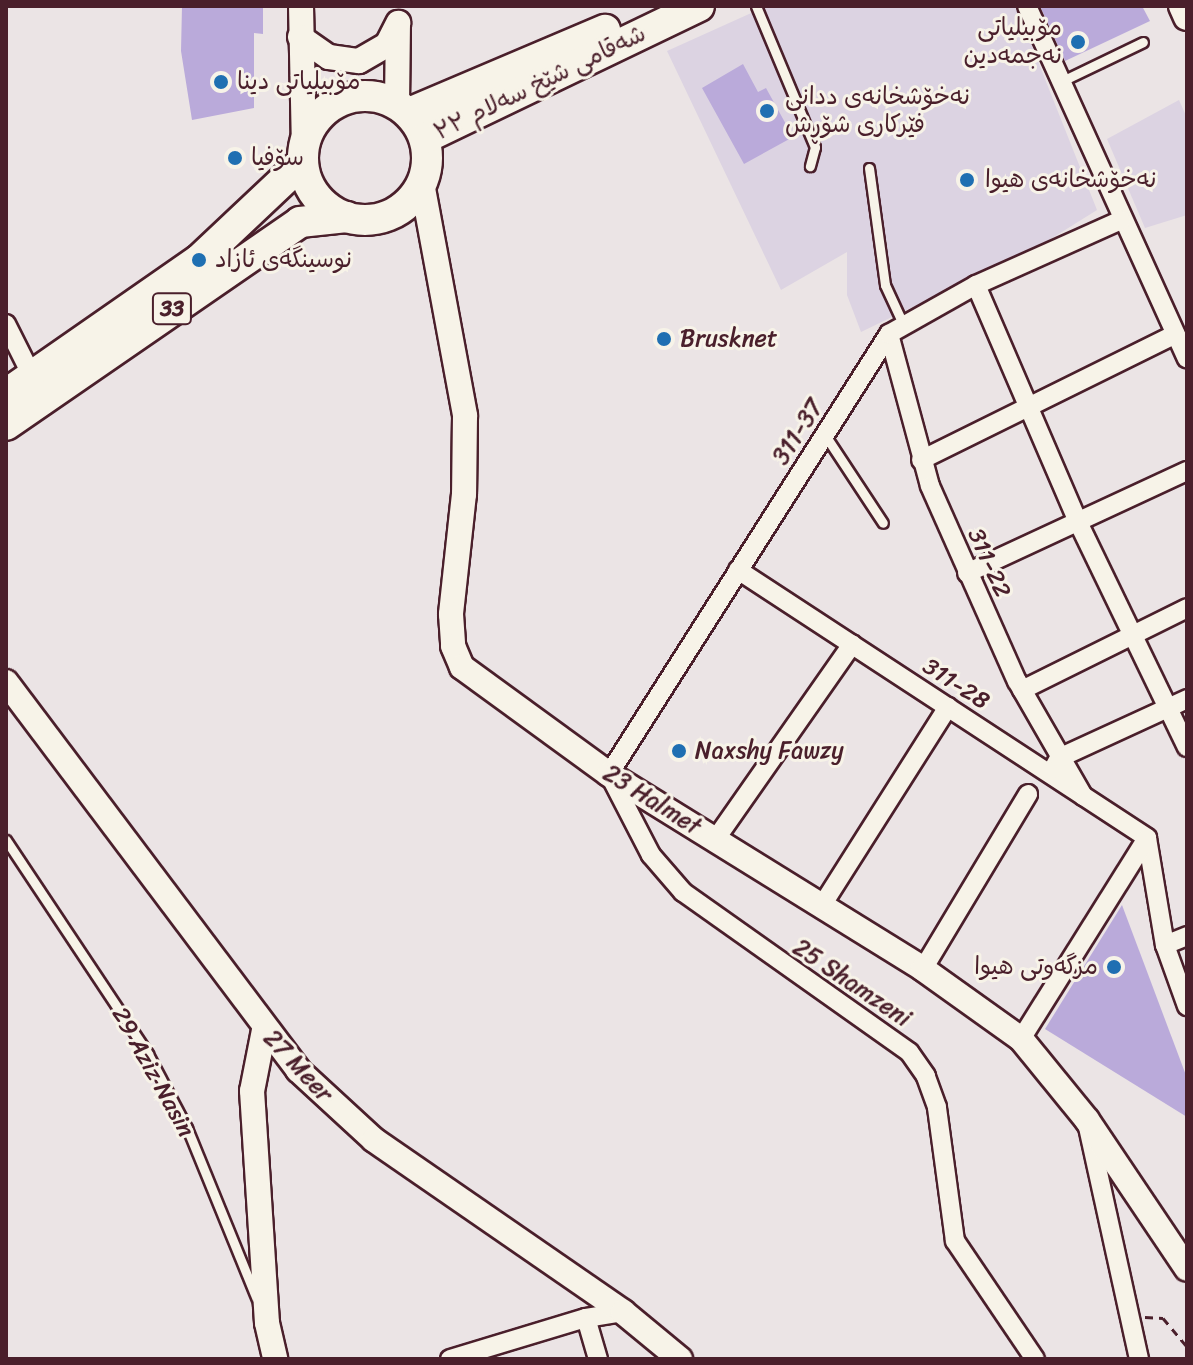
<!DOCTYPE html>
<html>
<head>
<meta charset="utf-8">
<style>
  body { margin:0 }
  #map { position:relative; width:1193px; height:1365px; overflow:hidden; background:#ebe4e5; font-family:Sriracha,"Playpen Sans Arabic",sans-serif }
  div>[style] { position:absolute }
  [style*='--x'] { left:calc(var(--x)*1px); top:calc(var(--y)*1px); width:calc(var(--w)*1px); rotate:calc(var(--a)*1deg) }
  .built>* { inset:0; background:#dcd3e2 }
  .building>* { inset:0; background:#baaada }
  .path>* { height:3px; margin-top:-1.5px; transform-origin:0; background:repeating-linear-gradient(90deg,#4a1f2b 0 8px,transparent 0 14px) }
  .roads { filter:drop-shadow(2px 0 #4a1f2b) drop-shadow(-2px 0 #4a1f2b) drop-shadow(0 2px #4a1f2b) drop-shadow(0 -2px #4a1f2b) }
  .service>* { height:9px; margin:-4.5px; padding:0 4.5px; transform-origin:4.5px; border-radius:4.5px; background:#f7f3e8 }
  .minor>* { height:18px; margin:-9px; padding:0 9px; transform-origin:9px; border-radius:9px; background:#f7f3e8 }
  .tertiary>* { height:24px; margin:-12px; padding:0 12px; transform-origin:12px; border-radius:12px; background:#f7f3e8 }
  .secondary>* { height:26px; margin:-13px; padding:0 13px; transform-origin:13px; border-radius:13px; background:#f7f3e8 }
  .primary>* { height:30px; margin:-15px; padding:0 15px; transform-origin:15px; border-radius:15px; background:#f7f3e8 }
  .primary>.ring { margin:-15px; padding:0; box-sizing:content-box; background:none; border:30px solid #f7f3e8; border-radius:50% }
  .dots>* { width:22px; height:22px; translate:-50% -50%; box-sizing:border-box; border:4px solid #f7f3e8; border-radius:50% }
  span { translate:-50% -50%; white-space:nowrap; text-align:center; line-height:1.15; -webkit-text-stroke:6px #f7f3e8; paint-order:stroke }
  .shield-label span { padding:2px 6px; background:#f7f3e8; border:2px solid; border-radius:6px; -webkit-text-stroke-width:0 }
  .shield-label { font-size:22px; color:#4a1f2b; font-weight:700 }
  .poi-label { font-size:24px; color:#4a1f2b }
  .right { translate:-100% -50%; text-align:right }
  .left { translate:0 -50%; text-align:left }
  .street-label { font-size:24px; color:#4a1f2b }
  .frame { position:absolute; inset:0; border:8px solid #4a1f2b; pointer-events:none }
</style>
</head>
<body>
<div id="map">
  <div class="built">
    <div style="clip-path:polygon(767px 6px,1016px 6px,1097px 210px,1041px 245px,861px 332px,847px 295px,847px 252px,781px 290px,667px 51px)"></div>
    <div style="clip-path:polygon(1179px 100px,1187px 118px,1187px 215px,1145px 228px,1107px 139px)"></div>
  </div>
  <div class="building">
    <div style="clip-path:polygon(182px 6px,263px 6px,263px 34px,254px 33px,254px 108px,192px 120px,181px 51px)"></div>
    <div style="clip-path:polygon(1040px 6px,1142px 6px,1150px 21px,1065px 61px)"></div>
    <div style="clip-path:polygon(743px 64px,758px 92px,766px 88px,793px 137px,744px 164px,702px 88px)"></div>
    <div style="clip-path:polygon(1122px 905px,1187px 1078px,1187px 1117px,1045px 1029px)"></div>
  </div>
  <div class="path">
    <div style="--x:1145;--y:1317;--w:18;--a:3"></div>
    <div style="--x:1163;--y:1318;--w:38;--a:50"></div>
  </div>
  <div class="roads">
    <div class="service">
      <div style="--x:756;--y:6;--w:153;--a:67.3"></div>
      <div style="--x:815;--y:147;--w:20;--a:105"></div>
      <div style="--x:1060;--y:82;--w:92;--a:-25.7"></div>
      <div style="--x:869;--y:168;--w:118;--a:82.2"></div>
      <div style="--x:885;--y:285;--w:45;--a:65.1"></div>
      <div style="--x:825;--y:435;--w:105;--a:56.6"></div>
      <div style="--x:6;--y:840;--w:257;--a:56.4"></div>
      <div style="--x:148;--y:1054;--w:84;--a:62.2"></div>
      <div style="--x:187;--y:1128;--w:183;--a:67.8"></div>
    </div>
    <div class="minor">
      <div style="--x:1027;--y:6;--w:387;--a:65.6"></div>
      <div style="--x:976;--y:285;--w:258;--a:66.7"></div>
      <div style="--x:1078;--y:522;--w:250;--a:64.2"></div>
      <div style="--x:6;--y:324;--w:60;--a:63.4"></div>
      <div style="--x:889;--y:334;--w:157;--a:74.9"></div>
      <div style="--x:930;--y:486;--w:214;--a:66"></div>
      <div style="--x:1017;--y:681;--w:133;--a:60.1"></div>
      <div style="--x:921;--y:460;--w:284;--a:-26.3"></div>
      <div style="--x:738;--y:570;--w:489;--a:33.2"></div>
      <div style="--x:967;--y:573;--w:242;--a:-24.9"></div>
      <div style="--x:1022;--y:690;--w:184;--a:-26.4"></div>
      <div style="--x:1053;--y:769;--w:13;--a:-61"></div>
      <div style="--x:1059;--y:758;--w:141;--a:-24.7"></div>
      <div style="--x:1147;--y:838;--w:109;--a:80.5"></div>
      <div style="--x:1165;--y:945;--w:65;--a:70.2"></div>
      <div style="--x:715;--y:840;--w:239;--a:-55"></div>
      <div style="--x:821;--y:907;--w:237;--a:-57.6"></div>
      <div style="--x:1165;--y:945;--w:24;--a:-22"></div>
      <div style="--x:923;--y:969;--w:204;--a:-59"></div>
      <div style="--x:1021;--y:1039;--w:237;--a:-57.9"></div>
      <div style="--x:1088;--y:1127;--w:238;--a:77.6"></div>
      <div style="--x:586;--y:1318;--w:43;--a:73.7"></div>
      <div style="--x:450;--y:1359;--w:142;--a:-16.8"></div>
      <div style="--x:586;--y:1318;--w:37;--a:-9"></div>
      <div style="--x:1035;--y:1359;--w:143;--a:-124.1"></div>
      <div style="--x:955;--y:1241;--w:135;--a:-97.7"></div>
      <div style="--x:937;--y:1107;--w:33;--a:-110"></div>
      <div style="--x:926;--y:1076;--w:29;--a:-125"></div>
      <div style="--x:909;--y:1052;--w:277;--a:-144.7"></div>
      <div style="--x:683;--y:892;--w:49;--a:-130.9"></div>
      <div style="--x:651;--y:855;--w:91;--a:-117.4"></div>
      <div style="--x:609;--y:774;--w:522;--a:-57.53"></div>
      <div style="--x:889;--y:334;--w:100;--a:-29.4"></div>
      <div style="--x:976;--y:285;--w:159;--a:-24.1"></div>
    </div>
    <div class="tertiary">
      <div style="--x:301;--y:6;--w:141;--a:88.8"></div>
      <div style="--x:300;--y:37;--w:35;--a:35"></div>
      <div style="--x:329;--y:57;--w:30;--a:8"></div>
      <div style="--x:359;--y:61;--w:32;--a:-30"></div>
      <div style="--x:387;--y:45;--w:25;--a:-63"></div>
      <div style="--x:397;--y:104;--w:78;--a:-89.3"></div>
      <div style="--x:422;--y:183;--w:237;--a:79.5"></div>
      <div style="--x:465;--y:416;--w:78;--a:90.7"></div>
      <div style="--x:464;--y:494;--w:121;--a:96.2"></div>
      <div style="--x:451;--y:614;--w:32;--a:86"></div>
      <div style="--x:453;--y:646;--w:23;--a:67"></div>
      <div style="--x:462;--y:667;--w:182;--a:36.1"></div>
      <div style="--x:609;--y:774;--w:370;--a:31.8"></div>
      <div style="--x:923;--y:969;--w:120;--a:35.5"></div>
      <div style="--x:1021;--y:1039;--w:104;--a:50.8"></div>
      <div style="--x:1087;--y:1120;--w:179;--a:56.1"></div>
      <div style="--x:6;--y:682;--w:486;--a:53"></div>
      <div style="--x:298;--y:1070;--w:103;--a:42.6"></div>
      <div style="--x:374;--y:1140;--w:303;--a:34.6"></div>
      <div style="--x:623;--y:1312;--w:74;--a:39.5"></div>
      <div style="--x:264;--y:1030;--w:62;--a:101.1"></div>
      <div style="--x:252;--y:1091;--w:232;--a:86.3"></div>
      <div style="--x:267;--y:1323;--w:37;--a:77"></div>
    </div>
    <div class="secondary">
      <div style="--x:1182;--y:6;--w:12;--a:66"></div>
    </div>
    <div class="primary">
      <div class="ring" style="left:303px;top:96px;width:94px;height:94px"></div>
      <div style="--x:409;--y:113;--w:213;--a:-23"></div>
      <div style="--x:425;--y:138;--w:304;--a:-25.7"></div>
      <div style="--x:6;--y:394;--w:235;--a:-34.8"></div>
      <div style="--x:199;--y:260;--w:143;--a:-43.3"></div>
      <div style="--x:6;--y:425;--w:357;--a:-34.6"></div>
      <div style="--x:300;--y:222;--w:47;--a:-6.1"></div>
    </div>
  </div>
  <div class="dots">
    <div style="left:1078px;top:42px;background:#1f6fb2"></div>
    <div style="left:221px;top:82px;background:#1f6fb2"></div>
    <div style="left:767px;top:111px;background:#1f6fb2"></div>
    <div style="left:235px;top:158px;background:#1f6fb2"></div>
    <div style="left:967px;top:180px;background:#1f6fb2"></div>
    <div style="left:199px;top:260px;background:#1f6fb2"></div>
    <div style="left:664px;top:339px;background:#1f6fb2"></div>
    <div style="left:679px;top:751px;background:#1f6fb2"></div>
    <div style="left:1114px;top:967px;background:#1f6fb2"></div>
  </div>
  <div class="shield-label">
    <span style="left:172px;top:309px">33</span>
  </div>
  <div class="poi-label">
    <span class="right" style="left:1062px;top:42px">مۆبیلیاتی<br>نەجمەدین</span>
    <span class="left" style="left:237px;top:82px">مۆبیلیاتی دینا</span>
    <span class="left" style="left:785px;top:111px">نەخۆشخانەی ددانی<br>فێرکاری شۆڕش</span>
    <span class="left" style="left:251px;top:158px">سۆفیا</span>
    <span class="left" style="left:985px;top:180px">نەخۆشخانەی هیوا</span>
    <span class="left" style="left:215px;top:260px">نوسینگەی ئازاد</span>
    <span class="left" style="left:680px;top:339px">Brusknet</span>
    <span class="left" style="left:695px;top:751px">Naxshy Fawzy</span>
    <span class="right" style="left:1098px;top:967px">مزگەوتی هیوا</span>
  </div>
  <div class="street-label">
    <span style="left:540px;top:83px;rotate:-26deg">شەقامی شێخ سەلام ٣٣</span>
    <span style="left:798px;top:432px;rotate:-57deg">311-37</span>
    <span style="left:989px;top:563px;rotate:66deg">311-22</span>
    <span style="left:956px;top:684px;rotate:33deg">311-28</span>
    <span style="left:652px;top:800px;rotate:32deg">23 Halmet</span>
    <span style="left:852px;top:983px;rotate:34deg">25 Shamzeni</span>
    <span style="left:298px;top:1066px;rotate:47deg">27 Meer</span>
    <span style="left:153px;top:1072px;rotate:61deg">29 Aziz Nasin</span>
  </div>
  <div class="frame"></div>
</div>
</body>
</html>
